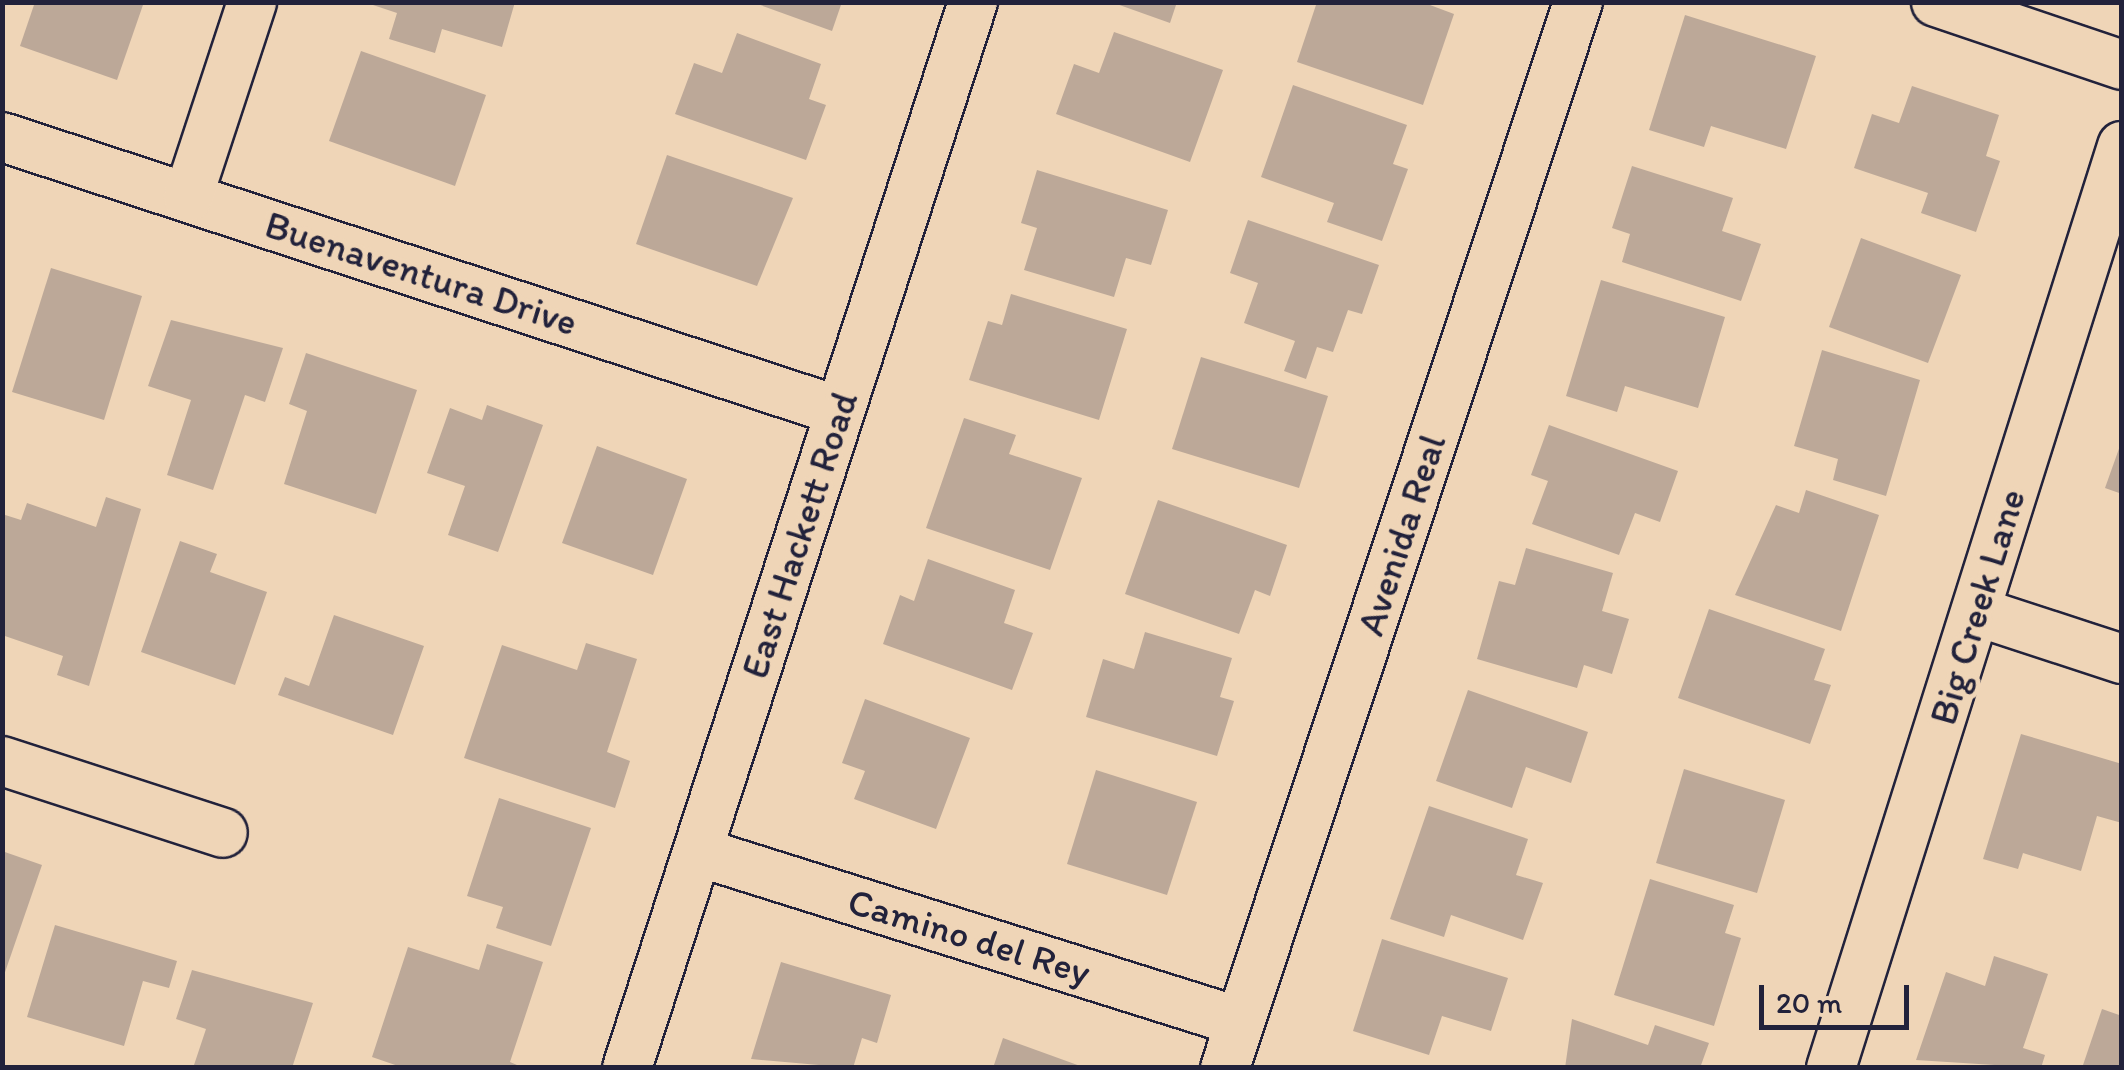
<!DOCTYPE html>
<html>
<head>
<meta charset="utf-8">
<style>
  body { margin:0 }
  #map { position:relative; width:2124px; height:1070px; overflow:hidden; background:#efd5b7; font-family:Itim,sans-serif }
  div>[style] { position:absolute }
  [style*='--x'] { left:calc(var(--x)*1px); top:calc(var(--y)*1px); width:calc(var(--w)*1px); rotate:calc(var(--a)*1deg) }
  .building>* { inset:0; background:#bca898 }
  .roads { filter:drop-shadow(2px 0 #22223b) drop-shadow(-2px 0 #22223b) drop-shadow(0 2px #22223b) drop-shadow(0 -2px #22223b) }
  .street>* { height:48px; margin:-24px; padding:0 24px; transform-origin:24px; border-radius:24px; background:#efd5b7 }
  span { translate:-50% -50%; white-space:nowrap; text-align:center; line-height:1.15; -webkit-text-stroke:10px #efd5b7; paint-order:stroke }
  .street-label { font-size:38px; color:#22223b }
  .frame { position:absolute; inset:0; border:5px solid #22223b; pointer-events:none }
  .scale { position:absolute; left:1759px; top:985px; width:150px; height:45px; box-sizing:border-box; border:5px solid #22223b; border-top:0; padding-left:12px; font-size:30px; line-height:35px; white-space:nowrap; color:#22223b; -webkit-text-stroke:8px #efd5b7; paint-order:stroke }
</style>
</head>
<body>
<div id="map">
  <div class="building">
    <div style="clip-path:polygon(35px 2px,144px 2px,117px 80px,20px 46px)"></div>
    <div style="clip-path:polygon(364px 2px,515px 2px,502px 47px,442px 29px,435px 53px,389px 39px,397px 13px)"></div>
    <div style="clip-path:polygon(752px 2px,842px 2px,832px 31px)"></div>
    <div style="clip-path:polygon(1111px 2px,1177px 2px,1170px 23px)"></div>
    <div style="clip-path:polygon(1317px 2px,1422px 2px,1454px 14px,1423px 105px,1297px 62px)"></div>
    <div style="clip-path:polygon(1685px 15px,1816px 56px,1786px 149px,1711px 126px,1704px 147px,1649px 130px)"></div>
    <div style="clip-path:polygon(1114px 32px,1223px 70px,1190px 162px,1056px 114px,1074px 64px,1099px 73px)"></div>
    <div style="clip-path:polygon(737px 33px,821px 64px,809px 99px,826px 105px,806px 160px,675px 114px,694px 63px,722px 73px)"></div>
    <div style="clip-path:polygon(361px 51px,486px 95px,455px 186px,329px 141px)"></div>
    <div style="clip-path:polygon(1293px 85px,1407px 125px,1393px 164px,1408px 169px,1382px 241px,1327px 222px,1334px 203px,1261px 177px)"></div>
    <div style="clip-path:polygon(1912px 86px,1999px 115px,1986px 156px,2000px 161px,1976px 232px,1921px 213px,1928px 193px,1854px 168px,1872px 114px,1899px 123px)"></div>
    <div style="clip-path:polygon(667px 155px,793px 198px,757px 286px,636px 244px)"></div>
    <div style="clip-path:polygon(1632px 166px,1733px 198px,1722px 231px,1761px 244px,1741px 301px,1622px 262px,1630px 234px,1612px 228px)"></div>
    <div style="clip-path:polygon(1037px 170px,1168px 210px,1151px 265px,1126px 258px,1114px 297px,1024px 270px,1037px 228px,1021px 223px)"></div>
    <div style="clip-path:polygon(1248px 220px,1379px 265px,1362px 314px,1348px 310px,1333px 352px,1317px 347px,1306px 379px,1284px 371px,1295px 341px,1244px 323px,1258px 283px,1230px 273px)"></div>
    <div style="clip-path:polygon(1861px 238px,1961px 275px,1928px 363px,1829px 327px)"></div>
    <div style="clip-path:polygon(51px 268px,142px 296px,104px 420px,12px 392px)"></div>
    <div style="clip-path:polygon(1601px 280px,1725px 317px,1698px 408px,1625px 386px,1617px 412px,1566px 396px)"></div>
    <div style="clip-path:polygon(1011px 294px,1127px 329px,1099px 420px,969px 380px,988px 321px,1002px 325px)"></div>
    <div style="clip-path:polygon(171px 320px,283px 348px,265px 402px,245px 395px,213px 490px,167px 475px,191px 400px,148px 386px)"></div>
    <div style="clip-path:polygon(1822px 350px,1920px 380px,1886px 496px,1833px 480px,1838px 459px,1794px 446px)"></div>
    <div style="clip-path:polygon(306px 353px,417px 390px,376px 514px,284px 484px,307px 411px,289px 404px)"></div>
    <div style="clip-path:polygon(1201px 357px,1328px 396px,1299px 488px,1172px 449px)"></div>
    <div style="clip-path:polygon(487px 405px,543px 425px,498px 552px,448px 535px,465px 486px,427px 473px,450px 408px,482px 420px)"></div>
    <div style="clip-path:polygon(964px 418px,1016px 435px,1009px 454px,1082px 478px,1050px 570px,926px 528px)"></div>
    <div style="clip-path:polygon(1549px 425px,1678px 471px,1660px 522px,1635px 513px,1619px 555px,1532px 524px,1548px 481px,1531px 475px)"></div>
    <div style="clip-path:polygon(2121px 443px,2122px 443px,2122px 494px,2105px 488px)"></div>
    <div style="clip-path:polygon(597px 446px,687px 479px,653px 575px,562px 543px)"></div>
    <div style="clip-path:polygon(1806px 490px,1879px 515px,1841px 631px,1735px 595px,1776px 505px,1799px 513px)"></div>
    <div style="clip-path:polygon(106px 497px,141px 509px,89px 686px,57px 675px,63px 656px,2px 635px,2px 514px,21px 520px,27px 503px,96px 527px)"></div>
    <div style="clip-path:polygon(1158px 500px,1287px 545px,1270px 596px,1255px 590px,1239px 634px,1125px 594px)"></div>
    <div style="clip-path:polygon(180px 541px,217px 554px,210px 572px,267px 592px,235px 685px,141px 652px)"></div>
    <div style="clip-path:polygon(1526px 548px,1613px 573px,1602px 611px,1629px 619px,1612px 674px,1584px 665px,1577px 688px,1477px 659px,1499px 581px,1515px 585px)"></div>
    <div style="clip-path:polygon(928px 559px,1015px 590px,1004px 623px,1033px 633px,1012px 690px,883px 644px,900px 595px,914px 601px)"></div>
    <div style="clip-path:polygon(1709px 609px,1825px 649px,1814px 680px,1831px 685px,1810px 744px,1678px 698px)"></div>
    <div style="clip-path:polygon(334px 615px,424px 646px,393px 735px,278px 695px,285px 677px,309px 686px)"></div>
    <div style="clip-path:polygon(1145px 632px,1232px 658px,1220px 697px,1234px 701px,1217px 756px,1086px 717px,1103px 659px,1134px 669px)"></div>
    <div style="clip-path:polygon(586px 643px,637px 659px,607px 752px,630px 761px,615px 808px,464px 758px,502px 645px,577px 670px)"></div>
    <div style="clip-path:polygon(1468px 690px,1588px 732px,1571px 783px,1526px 767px,1512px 808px,1436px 781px)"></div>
    <div style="clip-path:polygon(865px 699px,970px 738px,936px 829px,854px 799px,865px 771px,842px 763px)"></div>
    <div style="clip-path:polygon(2021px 734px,2122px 764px,2122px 823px,2097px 816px,2081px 871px,2023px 853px,2018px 869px,1983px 859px)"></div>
    <div style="clip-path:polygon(1684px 769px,1785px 800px,1757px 893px,1656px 863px)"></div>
    <div style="clip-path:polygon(1096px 770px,1197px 802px,1167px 895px,1067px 864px)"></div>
    <div style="clip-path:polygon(499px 798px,591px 828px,551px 946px,496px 928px,503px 907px,467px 896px)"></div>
    <div style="clip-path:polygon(1429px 806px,1528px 839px,1516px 875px,1543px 883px,1523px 940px,1451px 915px,1444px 937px,1390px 919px)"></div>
    <div style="clip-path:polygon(2px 851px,42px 865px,3px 978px,2px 978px)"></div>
    <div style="clip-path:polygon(1650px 879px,1734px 905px,1725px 933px,1741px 938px,1714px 1026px,1614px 995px)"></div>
    <div style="clip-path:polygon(55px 925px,177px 961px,169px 988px,143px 981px,124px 1046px,27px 1017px)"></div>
    <div style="clip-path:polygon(1382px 939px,1508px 978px,1491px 1031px,1442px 1016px,1429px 1055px,1353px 1031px)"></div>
    <div style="clip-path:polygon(487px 944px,543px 962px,510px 1062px,524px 1068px,404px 1068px,372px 1057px,408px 947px,479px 970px)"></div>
    <div style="clip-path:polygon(1994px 956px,2048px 974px,2023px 1048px,2045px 1055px,2041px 1068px,1916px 1060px,1946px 972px,1985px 986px)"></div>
    <div style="clip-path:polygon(781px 962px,891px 995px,877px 1043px,862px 1038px,853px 1068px,751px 1059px)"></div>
    <div style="clip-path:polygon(192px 970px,313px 1003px,292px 1068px,193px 1068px,206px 1029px,176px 1019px)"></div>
    <div style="clip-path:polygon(2102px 1009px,2122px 1016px,2122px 1068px,2082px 1068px)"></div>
    <div style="clip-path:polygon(1572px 1019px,1648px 1045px,1655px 1025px,1709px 1043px,1700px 1068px,1565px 1068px)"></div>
    <div style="clip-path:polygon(1003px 1038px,1083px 1067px,1082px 1068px,993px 1068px)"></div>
  </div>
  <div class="roads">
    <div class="street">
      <div style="--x:1936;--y:2;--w:196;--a:18.7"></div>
      <div style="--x:2;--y:137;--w:881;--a:18.13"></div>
      <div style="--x:188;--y:197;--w:205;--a:-71.8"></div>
      <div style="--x:1978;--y:612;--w:151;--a:18.1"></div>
      <div style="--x:2;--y:761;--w:232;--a:18"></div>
      <div style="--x:699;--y:852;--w:567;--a:17.44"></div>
      <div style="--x:627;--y:1068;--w:1121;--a:-72.02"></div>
      <div style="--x:1225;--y:1068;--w:1123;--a:-71.68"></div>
      <div style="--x:1831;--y:1068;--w:967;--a:-72.48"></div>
    </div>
  </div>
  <div class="street-label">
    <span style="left:421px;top:274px;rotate:18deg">Buenaventura Drive</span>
    <span style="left:800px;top:535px;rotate:-72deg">East Hackett Road</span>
    <span style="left:1402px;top:535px;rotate:-72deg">Avenida Real</span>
    <span style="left:1978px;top:607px;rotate:-73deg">Big Creek Lane</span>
    <span style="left:969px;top:937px;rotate:17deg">Camino del Rey</span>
  </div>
  <div class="frame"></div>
  <div class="scale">20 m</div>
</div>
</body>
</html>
